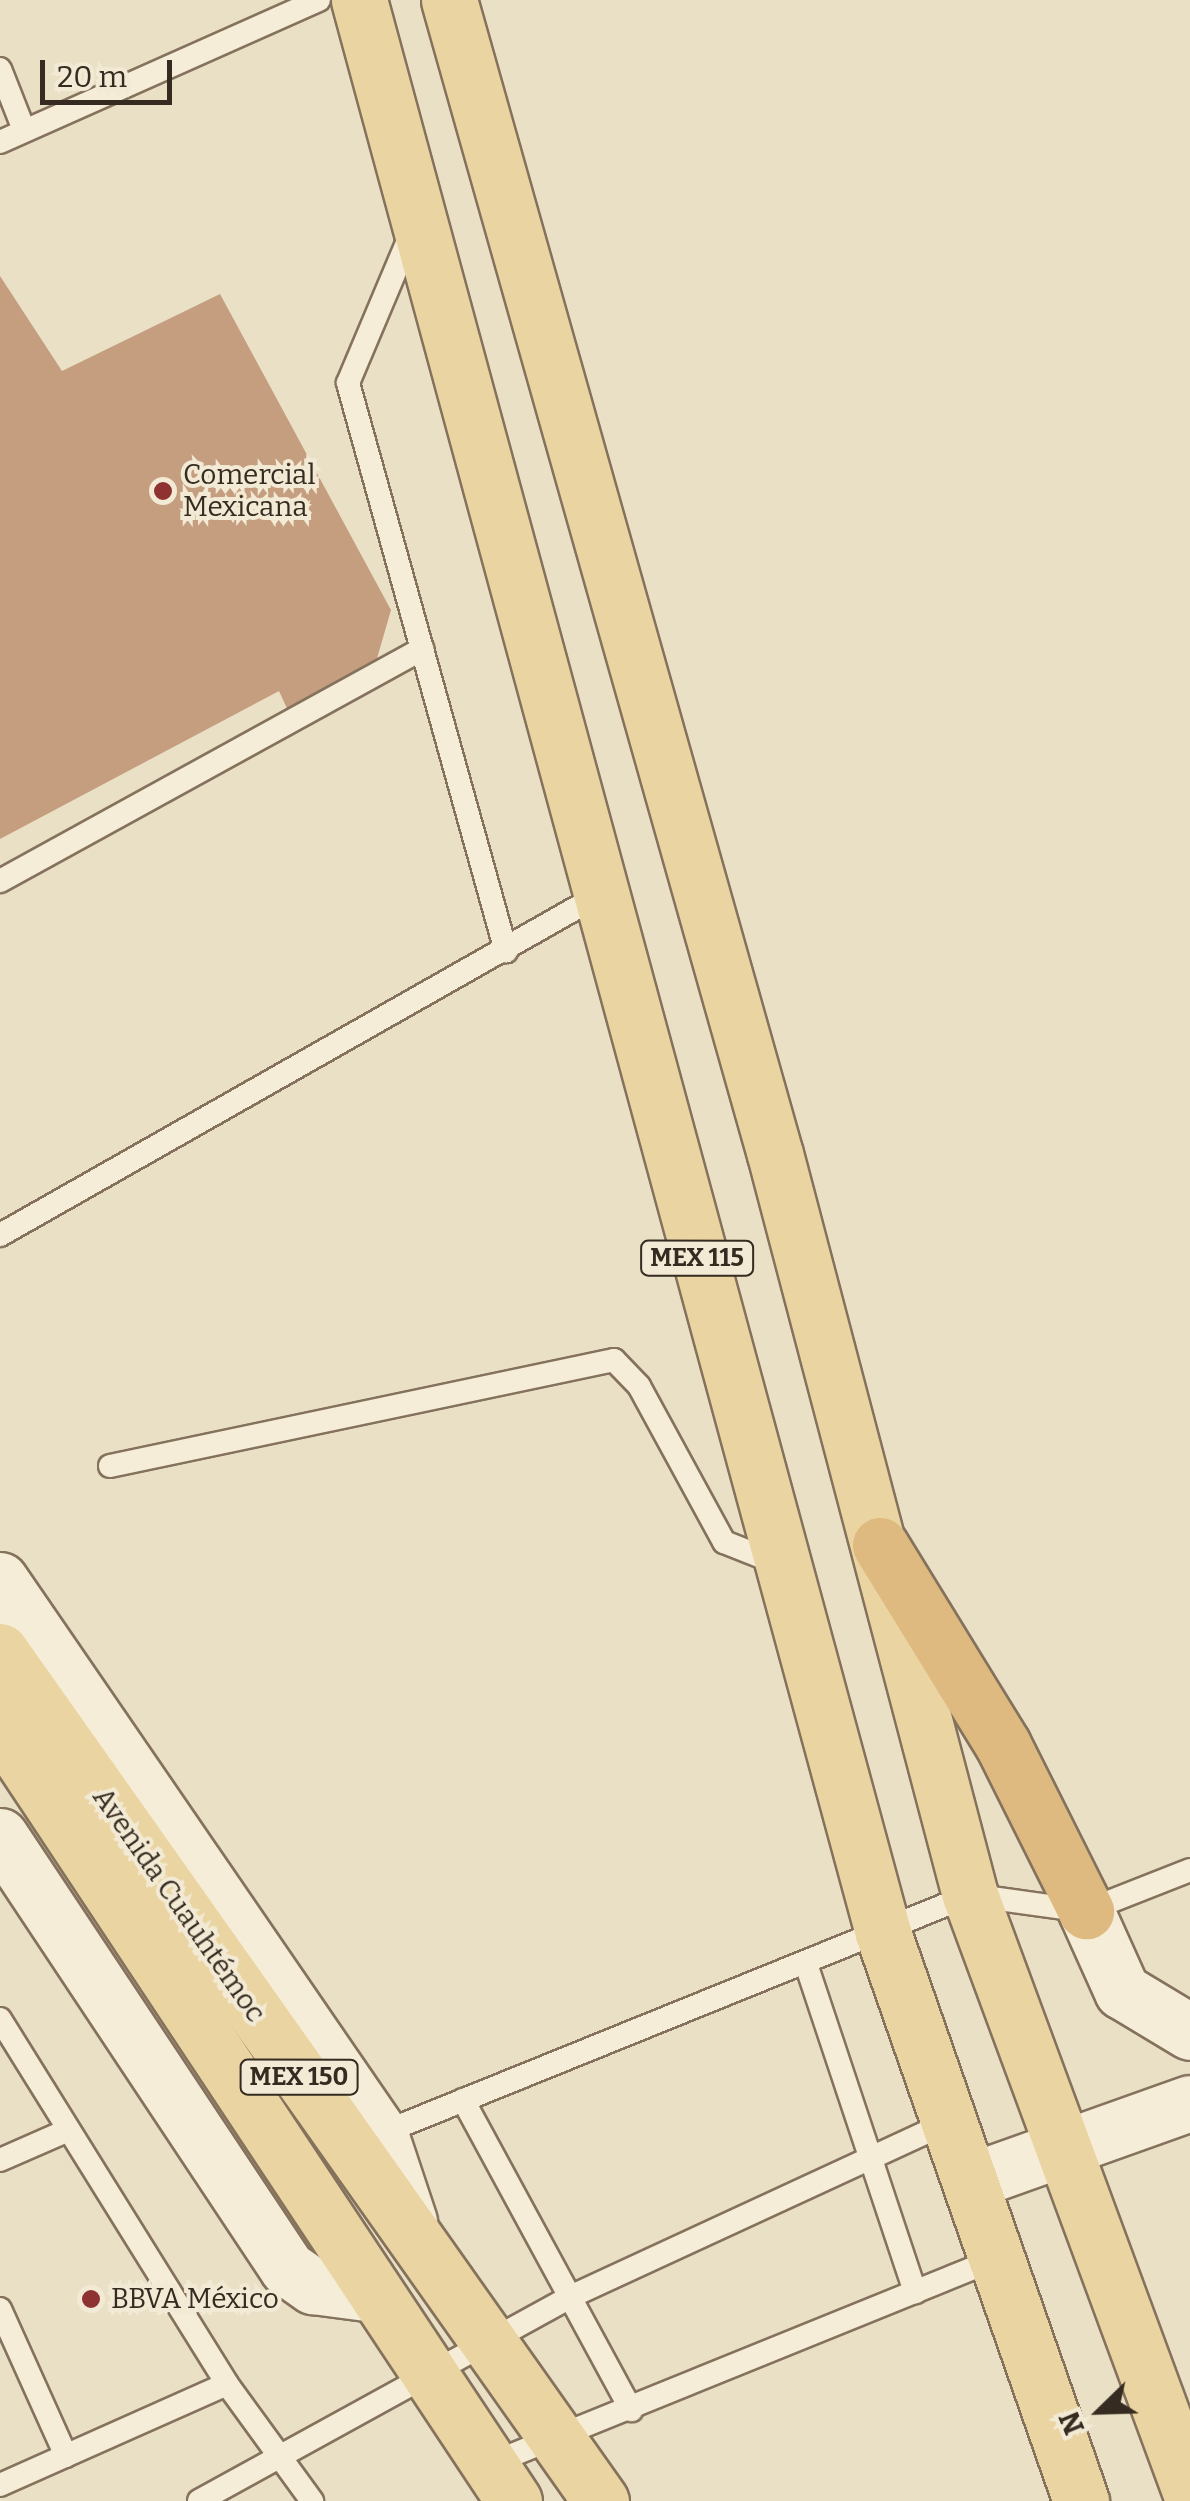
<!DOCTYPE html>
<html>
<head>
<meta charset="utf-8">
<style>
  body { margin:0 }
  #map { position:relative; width:1190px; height:2501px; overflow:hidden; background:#eae0c6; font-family:Bitter,serif }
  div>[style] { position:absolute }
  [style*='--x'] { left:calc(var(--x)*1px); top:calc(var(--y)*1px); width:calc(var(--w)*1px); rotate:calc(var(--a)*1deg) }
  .building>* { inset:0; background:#c59d7f }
  .roads { filter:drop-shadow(2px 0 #84725d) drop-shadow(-2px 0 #84725d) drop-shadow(0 2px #84725d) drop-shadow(0 -2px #84725d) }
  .service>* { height:22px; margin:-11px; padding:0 11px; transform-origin:11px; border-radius:11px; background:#f6edd8 }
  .tertiary>* { height:55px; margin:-27.5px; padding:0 27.5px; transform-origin:27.5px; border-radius:27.5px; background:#f6edd8 }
  .primary>* { height:55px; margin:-27.5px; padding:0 27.5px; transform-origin:27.5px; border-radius:27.5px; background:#ead4a1 }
  .trunk>* { height:55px; margin:-27.5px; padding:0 27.5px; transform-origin:27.5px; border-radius:27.5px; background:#deba80 }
  .dots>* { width:28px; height:28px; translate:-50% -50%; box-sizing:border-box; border:5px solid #f2ead5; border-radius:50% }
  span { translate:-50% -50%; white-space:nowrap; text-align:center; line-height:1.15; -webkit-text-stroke:8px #f2ead5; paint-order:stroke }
  .shield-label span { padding:2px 8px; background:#f2ead5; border:2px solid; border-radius:8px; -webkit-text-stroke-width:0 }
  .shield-label { font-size:25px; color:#362b20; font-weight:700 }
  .poi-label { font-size:28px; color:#362b20 }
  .left { translate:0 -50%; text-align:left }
  .street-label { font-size:28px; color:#362b20 }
  .north { position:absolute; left:1050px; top:2361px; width:100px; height:100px; -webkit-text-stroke:8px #f2ead5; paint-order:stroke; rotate:247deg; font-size:28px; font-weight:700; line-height:40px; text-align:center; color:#362b20 }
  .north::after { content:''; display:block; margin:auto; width:35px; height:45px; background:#362b20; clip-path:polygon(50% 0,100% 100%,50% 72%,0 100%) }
  .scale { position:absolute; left:40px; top:60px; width:132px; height:45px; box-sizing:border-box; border:5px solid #362b20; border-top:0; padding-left:12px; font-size:30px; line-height:35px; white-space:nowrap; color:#362b20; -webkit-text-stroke:8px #f2ead5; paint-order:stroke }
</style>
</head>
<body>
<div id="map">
  <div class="building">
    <div style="clip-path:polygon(0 276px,62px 371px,220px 294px,391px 610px,376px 662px,290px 715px,279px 691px,0 839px)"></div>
  </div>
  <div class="roads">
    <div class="service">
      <div style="--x:0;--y:69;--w:66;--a:68.5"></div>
      <div style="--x:0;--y:142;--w:349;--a:-24"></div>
      <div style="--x:413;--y:229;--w:167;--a:112.9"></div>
      <div style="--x:348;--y:383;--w:590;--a:74.46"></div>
      <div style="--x:0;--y:881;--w:482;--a:-28.8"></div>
      <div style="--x:0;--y:1235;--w:691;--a:-29.57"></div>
      <div style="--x:110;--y:1466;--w:515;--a:-11.88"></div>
      <div style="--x:614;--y:1360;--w:36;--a:46"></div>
      <div style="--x:639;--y:1386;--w:178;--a:61.4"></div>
      <div style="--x:724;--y:1542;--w:57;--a:21.6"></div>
      <div style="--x:806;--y:1964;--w:346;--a:71.6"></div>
      <div style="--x:0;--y:2019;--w:430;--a:58.1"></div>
      <div style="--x:227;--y:2384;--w:145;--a:54"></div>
      <div style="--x:463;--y:2100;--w:353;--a:61.5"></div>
      <div style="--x:380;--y:2134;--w:637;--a:-22.05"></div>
      <div style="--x:970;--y:1895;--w:117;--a:7.9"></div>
      <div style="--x:1086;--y:1911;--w:112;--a:-21.5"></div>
      <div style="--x:0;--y:2160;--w:72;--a:-23.7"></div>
      <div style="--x:0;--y:2309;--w:161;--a:65.8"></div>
      <div style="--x:490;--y:2464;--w:548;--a:-22.07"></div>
      <div style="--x:0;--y:2485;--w:248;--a:-24"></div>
      <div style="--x:199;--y:2501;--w:426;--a:-28.8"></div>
      <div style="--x:572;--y:2296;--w:417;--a:-24.8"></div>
    </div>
    <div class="tertiary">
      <div style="--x:0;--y:1580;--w:672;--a:55.55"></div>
      <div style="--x:380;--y:2134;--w:92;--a:71.6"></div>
      <div style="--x:0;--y:1836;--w:519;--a:56.4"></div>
      <div style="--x:287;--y:2268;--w:32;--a:35"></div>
      <div style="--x:313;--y:2286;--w:63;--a:7.4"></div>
      <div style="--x:1086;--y:1911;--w:88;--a:65.8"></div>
      <div style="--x:1122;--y:1991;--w:79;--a:31.1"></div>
      <div style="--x:971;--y:2181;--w:232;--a:-19.6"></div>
    </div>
    <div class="primary">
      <div style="--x:359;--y:0;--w:2003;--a:74.83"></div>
      <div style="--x:883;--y:1933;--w:602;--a:70.78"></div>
      <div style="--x:449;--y:0;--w:1199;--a:74.23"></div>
      <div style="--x:775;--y:1154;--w:766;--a:75.26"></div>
      <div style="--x:970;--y:1895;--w:635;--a:69.74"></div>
      <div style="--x:0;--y:1651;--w:1041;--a:54.74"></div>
      <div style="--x:0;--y:1726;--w:930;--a:56.45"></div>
    </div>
    <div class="trunk">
      <div style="--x:880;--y:1545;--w:235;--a:58.4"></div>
      <div style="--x:1003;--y:1745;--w:186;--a:63.4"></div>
    </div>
  </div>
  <div class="dots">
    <div style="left:163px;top:491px;background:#8e3332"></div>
    <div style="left:91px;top:2299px;background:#8e3332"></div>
  </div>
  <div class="shield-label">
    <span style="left:697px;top:1258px">MEX 115</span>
    <span style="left:299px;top:2077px">MEX 150</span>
  </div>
  <div class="poi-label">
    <span class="left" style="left:183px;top:491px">Comercial<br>Mexicana</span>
    <span class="left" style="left:111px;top:2299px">BBVA México</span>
  </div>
  <div class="street-label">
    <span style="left:179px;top:1905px;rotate:55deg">Avenida Cuauhtémoc</span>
  </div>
  <div class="north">N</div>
  <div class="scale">20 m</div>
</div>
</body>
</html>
